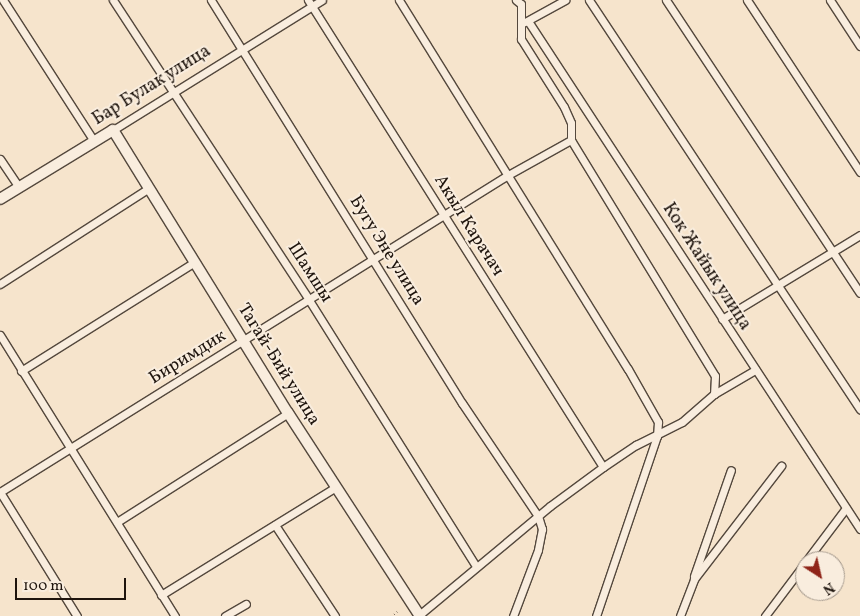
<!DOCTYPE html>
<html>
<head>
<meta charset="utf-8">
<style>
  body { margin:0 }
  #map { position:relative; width:860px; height:616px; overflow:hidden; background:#f6e4cc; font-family:Vollkorn,serif }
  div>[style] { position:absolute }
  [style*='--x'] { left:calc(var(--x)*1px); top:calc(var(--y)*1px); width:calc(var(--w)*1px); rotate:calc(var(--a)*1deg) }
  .path>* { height:1px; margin-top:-0.5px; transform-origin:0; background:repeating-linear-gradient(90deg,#1e140d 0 1px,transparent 0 3.5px) }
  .roads { filter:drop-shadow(1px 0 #54483d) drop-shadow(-1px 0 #54483d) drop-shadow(0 1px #54483d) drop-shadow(0 -1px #54483d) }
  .street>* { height:7px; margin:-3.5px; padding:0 3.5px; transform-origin:3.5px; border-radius:3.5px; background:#f9edde }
  .secondary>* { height:10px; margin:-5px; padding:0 5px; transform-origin:5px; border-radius:5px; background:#f9edde }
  span { translate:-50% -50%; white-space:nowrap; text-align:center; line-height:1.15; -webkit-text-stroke:4px #f9edde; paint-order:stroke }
  .street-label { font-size:18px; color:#1e140d }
  .north { position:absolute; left:795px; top:551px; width:50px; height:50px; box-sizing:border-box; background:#f9edde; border:1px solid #a1968a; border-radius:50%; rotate:145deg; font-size:14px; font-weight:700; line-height:20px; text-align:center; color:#1e140d }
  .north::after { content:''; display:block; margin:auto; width:18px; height:22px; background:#8f2418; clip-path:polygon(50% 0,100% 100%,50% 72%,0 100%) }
  .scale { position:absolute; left:15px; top:578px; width:111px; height:22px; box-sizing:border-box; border:2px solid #1e140d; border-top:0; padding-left:6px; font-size:15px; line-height:18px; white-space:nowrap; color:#1e140d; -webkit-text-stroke:4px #f9edde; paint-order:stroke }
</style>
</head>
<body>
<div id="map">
  <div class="path">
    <div style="--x:391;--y:616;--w:10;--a:-37"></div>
  </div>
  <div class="roads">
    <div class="street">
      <div style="--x:3;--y:0;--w:168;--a:57.2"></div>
      <div style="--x:113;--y:0;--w:358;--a:56.8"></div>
      <div style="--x:309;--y:300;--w:314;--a:57.9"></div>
      <div style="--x:211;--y:0;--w:475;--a:58.1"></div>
      <div style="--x:462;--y:403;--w:136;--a:56.1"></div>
      <div style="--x:538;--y:516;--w:14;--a:73"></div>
      <div style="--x:542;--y:529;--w:21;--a:101"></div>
      <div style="--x:538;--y:550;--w:71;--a:110.7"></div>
      <div style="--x:308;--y:0;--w:552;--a:57.72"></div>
      <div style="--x:399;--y:0;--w:434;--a:58.2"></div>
      <div style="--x:628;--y:369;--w:61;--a:60.5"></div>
      <div style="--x:658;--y:422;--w:14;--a:94"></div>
      <div style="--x:657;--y:436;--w:190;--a:108.7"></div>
      <div style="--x:516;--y:0;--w:6;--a:39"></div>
      <div style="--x:521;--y:4;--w:35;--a:90"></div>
      <div style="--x:521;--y:39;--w:80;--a:57.7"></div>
      <div style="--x:564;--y:107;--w:17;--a:66"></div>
      <div style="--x:571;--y:123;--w:17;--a:90"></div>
      <div style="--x:589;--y:0;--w:491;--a:56.5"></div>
      <div style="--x:666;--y:0;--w:351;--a:56.5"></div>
      <div style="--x:747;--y:0;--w:206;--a:56.7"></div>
      <div style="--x:830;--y:0;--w:55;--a:56.9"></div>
      <div style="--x:528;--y:21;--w:607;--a:56.83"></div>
      <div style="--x:525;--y:22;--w:46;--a:-28.8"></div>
      <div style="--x:113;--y:130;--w:246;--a:-31.9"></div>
      <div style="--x:571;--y:140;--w:276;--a:58.6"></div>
      <div style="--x:715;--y:376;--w:18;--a:93"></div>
      <div style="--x:0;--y:159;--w:34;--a:56"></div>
      <div style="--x:0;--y:284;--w:177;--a:-32.8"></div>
      <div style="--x:722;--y:319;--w:162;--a:-31.3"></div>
      <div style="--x:0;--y:335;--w:331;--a:58.1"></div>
      <div style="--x:21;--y:371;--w:205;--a:-32.1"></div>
      <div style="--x:0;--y:492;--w:599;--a:-31.96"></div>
      <div style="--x:508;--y:175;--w:72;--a:-29.1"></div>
      <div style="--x:0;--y:492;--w:146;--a:58.2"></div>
      <div style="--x:117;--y:522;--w:203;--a:-32.5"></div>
      <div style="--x:275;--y:525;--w:109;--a:56.6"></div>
      <div style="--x:806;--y:561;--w:66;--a:-53"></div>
      <div style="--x:694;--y:576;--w:112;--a:-70.8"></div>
      <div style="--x:161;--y:595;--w:206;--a:-31.7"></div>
      <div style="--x:225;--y:616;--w:24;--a:-30"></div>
      <div style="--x:418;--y:616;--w:172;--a:-39.8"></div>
      <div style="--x:550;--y:506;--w:66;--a:-36.3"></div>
      <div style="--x:603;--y:467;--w:40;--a:-34"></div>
      <div style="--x:636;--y:445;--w:51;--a:-26.6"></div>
      <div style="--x:682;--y:422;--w:43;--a:-41.2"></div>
      <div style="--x:714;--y:394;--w:48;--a:-30.3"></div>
      <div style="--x:680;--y:616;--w:40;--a:-69"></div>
      <div style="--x:694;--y:579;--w:143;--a:-52.4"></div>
      <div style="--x:765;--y:616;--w:66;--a:-53"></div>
    </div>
    <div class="secondary">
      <div style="--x:0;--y:199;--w:132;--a:-31.4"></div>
      <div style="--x:113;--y:130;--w:333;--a:58.3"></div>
      <div style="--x:288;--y:413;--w:242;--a:57"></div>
    </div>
  </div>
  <div class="street-label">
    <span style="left:152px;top:86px;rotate:-32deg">Бар Булак улица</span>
    <span style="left:468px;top:226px;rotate:58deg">Акыл Карачач</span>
    <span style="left:386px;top:251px;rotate:58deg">Бугу Эне улица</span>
    <span style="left:706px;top:267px;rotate:57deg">Кок Жайык улица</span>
    <span style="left:309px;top:273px;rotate:57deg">Шамшы</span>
    <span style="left:188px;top:358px;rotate:-32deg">Биримдик</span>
    <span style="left:278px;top:365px;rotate:58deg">Тагай-Бий улица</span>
  </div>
  <div class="north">N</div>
  <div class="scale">100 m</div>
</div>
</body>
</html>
